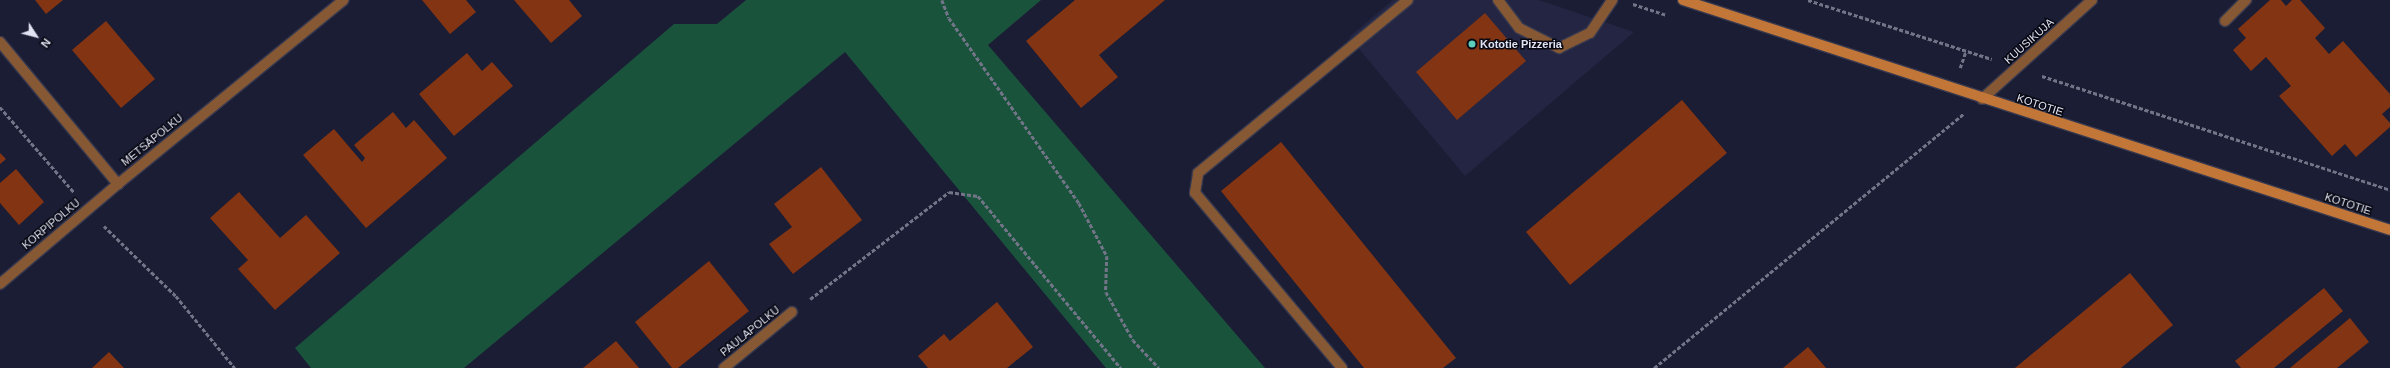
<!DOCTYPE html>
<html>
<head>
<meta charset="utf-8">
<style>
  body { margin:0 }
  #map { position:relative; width:2390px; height:368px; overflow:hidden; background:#1b1d34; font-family:Helvetica,sans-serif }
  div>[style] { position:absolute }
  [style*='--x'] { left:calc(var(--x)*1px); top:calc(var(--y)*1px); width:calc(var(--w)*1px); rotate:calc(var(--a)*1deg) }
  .built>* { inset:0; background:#232542 }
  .forest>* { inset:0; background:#1a533c }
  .building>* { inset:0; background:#833413 }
  .path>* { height:2.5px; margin-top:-1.25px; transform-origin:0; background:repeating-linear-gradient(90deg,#727487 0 4px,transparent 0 6px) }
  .roads { filter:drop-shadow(1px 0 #37394f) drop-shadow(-1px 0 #37394f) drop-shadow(0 1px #37394f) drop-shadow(0 -1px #37394f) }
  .lane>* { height:10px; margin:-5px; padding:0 5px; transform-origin:5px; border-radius:5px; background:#875834 }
  .street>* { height:10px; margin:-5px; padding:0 5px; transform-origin:5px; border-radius:5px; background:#875834 }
  .secondary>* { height:10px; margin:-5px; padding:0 5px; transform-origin:5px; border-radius:5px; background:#c27739 }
  .dots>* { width:11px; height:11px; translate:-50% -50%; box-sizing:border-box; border:2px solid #070812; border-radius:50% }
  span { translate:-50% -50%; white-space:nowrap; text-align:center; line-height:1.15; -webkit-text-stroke:3px #070812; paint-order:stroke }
  .street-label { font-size:11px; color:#e2e4f4 }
  .poi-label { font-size:11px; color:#e2e4f4; font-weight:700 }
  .left { translate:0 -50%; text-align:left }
  .north { position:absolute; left:16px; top:16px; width:40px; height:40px; -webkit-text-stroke:3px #070812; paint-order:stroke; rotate:126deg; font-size:11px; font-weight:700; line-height:16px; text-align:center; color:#e2e4f4 }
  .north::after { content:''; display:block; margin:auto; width:14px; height:18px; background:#e2e4f4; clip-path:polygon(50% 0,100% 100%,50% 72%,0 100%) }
</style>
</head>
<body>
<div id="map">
  <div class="built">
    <div style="clip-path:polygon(1393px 0,1539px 0,1634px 32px,1465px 176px,1349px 37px)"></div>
  </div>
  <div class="forest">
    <div style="clip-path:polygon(746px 0,1041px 0,988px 45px,1265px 368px,1106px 368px,845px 52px,464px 368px,311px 368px,295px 348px,674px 24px,717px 24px)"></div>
  </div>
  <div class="building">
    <div style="clip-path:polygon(35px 0,63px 0,46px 14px)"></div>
    <div style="clip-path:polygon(422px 0,466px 0,476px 12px,450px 34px)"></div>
    <div style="clip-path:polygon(514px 0,569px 0,582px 16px,551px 43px)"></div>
    <div style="clip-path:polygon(1075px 0,1165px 0,1099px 55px,1118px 77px,1081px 108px,1026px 41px)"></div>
    <div style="clip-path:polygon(2270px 0,2281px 0,2286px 6px,2292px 0,2300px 0,2325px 28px,2315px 38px,2329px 54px,2343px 41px,2390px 94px,2390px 107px,2382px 114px,2390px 123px,2390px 127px,2356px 157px,2345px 144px,2332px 156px,2279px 96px,2291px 86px,2266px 57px,2251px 71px,2233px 50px,2246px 38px,2238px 29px)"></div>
    <div style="clip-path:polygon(1485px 13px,1526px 61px,1457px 120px,1416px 72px)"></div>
    <div style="clip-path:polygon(106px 21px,155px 79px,121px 108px,72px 50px)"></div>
    <div style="clip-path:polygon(467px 53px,482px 71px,492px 62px,513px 86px,454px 136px,419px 94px)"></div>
    <div style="clip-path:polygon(1682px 100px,1727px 153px,1570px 285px,1526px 232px)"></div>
    <div style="clip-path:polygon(393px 112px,406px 128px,414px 120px,447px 158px,366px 228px,303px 155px,334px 129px,362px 162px,365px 158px,354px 145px)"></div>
    <div style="clip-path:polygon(1281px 142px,1456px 358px,1443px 368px,1364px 368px,1221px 191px)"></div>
    <div style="clip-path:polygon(0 153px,6px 159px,0 164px)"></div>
    <div style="clip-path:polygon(821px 167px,862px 220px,793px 274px,769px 244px,792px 227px,774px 204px)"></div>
    <div style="clip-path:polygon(16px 169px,44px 202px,19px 225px,0 203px,0 183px)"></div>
    <div style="clip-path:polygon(239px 192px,280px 238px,306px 215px,340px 253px,275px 310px,238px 269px,248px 260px,210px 218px)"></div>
    <div style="clip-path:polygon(709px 261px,749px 311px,678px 368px,672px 368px,635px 322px)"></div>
    <div style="clip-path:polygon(2130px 273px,2173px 325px,2121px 368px,2015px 368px)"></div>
    <div style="clip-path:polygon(2324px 288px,2343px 311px,2274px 368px,2241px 368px,2235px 361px)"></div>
    <div style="clip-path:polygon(997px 302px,1033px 347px,1007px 368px,928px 368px,918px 356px,944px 334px,950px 341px)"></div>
    <div style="clip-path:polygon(2350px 318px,2369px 342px,2337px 368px,2290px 368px)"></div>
    <div style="clip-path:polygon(616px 341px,639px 368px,583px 368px)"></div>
    <div style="clip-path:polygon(1808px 347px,1826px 368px,1783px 368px)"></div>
    <div style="clip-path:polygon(109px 352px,124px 368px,92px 368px)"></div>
  </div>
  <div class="path">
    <div style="--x:942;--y:0;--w:19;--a:69"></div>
    <div style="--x:949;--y:18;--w:226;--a:54.9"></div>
    <div style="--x:1079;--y:203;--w:60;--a:62.2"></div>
    <div style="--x:1107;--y:256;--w:36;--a:92"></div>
    <div style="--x:1106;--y:292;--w:55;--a:60.6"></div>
    <div style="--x:1133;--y:340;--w:38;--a:47"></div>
    <div style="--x:1808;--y:0;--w:193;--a:17.8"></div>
    <div style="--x:1633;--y:4;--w:35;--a:18"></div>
    <div style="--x:1960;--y:68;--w:18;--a:-71"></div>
    <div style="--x:2042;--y:76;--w:366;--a:18.1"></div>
    <div style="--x:0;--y:107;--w:113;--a:49"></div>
    <div style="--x:104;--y:226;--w:100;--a:44.2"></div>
    <div style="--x:176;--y:296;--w:93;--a:50.7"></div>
    <div style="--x:810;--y:299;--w:175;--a:-37.6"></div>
    <div style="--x:949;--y:192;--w:29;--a:8"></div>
    <div style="--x:978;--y:196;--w:224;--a:50.3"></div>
    <div style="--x:1654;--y:368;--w:400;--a:-39.4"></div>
  </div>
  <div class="roads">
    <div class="lane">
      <div style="--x:1498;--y:0;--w:35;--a:53"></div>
      <div style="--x:1519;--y:28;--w:45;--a:26.6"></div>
      <div style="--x:1559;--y:48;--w:34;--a:-26"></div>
      <div style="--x:1590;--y:33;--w:40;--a:-56"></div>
      <div style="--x:1342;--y:368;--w:229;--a:-130"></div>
      <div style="--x:1195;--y:193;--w:20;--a:-81"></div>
      <div style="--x:1198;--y:173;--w:272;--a:-39.5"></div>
    </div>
    <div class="street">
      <div style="--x:2225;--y:21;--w:30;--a:-45"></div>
      <div style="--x:0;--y:42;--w:185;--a:50.3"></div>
      <div style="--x:118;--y:184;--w:291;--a:-39.2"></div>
      <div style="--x:1982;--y:99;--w:148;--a:-42"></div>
      <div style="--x:0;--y:284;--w:155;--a:-40.3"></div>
      <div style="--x:724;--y:368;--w:88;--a:-39.5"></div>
    </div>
    <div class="secondary">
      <div style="--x:1683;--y:0;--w:743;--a:18.02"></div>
    </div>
  </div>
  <div class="dots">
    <div style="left:1472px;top:44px;background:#5cceba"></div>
  </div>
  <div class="street-label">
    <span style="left:2029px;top:41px;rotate:-42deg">KUUSIKUJA</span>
    <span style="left:2040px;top:105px;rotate:18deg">KOTOTIE</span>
    <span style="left:152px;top:140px;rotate:-39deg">METSÄPOLKU</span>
    <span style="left:2348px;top:204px;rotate:18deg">KOTOTIE</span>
    <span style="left:51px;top:224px;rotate:-40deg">KORPIPOLKU</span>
    <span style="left:750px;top:331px;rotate:-39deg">PAULAPOLKU</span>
  </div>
  <div class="poi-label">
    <span class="left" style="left:1480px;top:44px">Kototie Pizzeria</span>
  </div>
  <div class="north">N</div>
</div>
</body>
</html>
